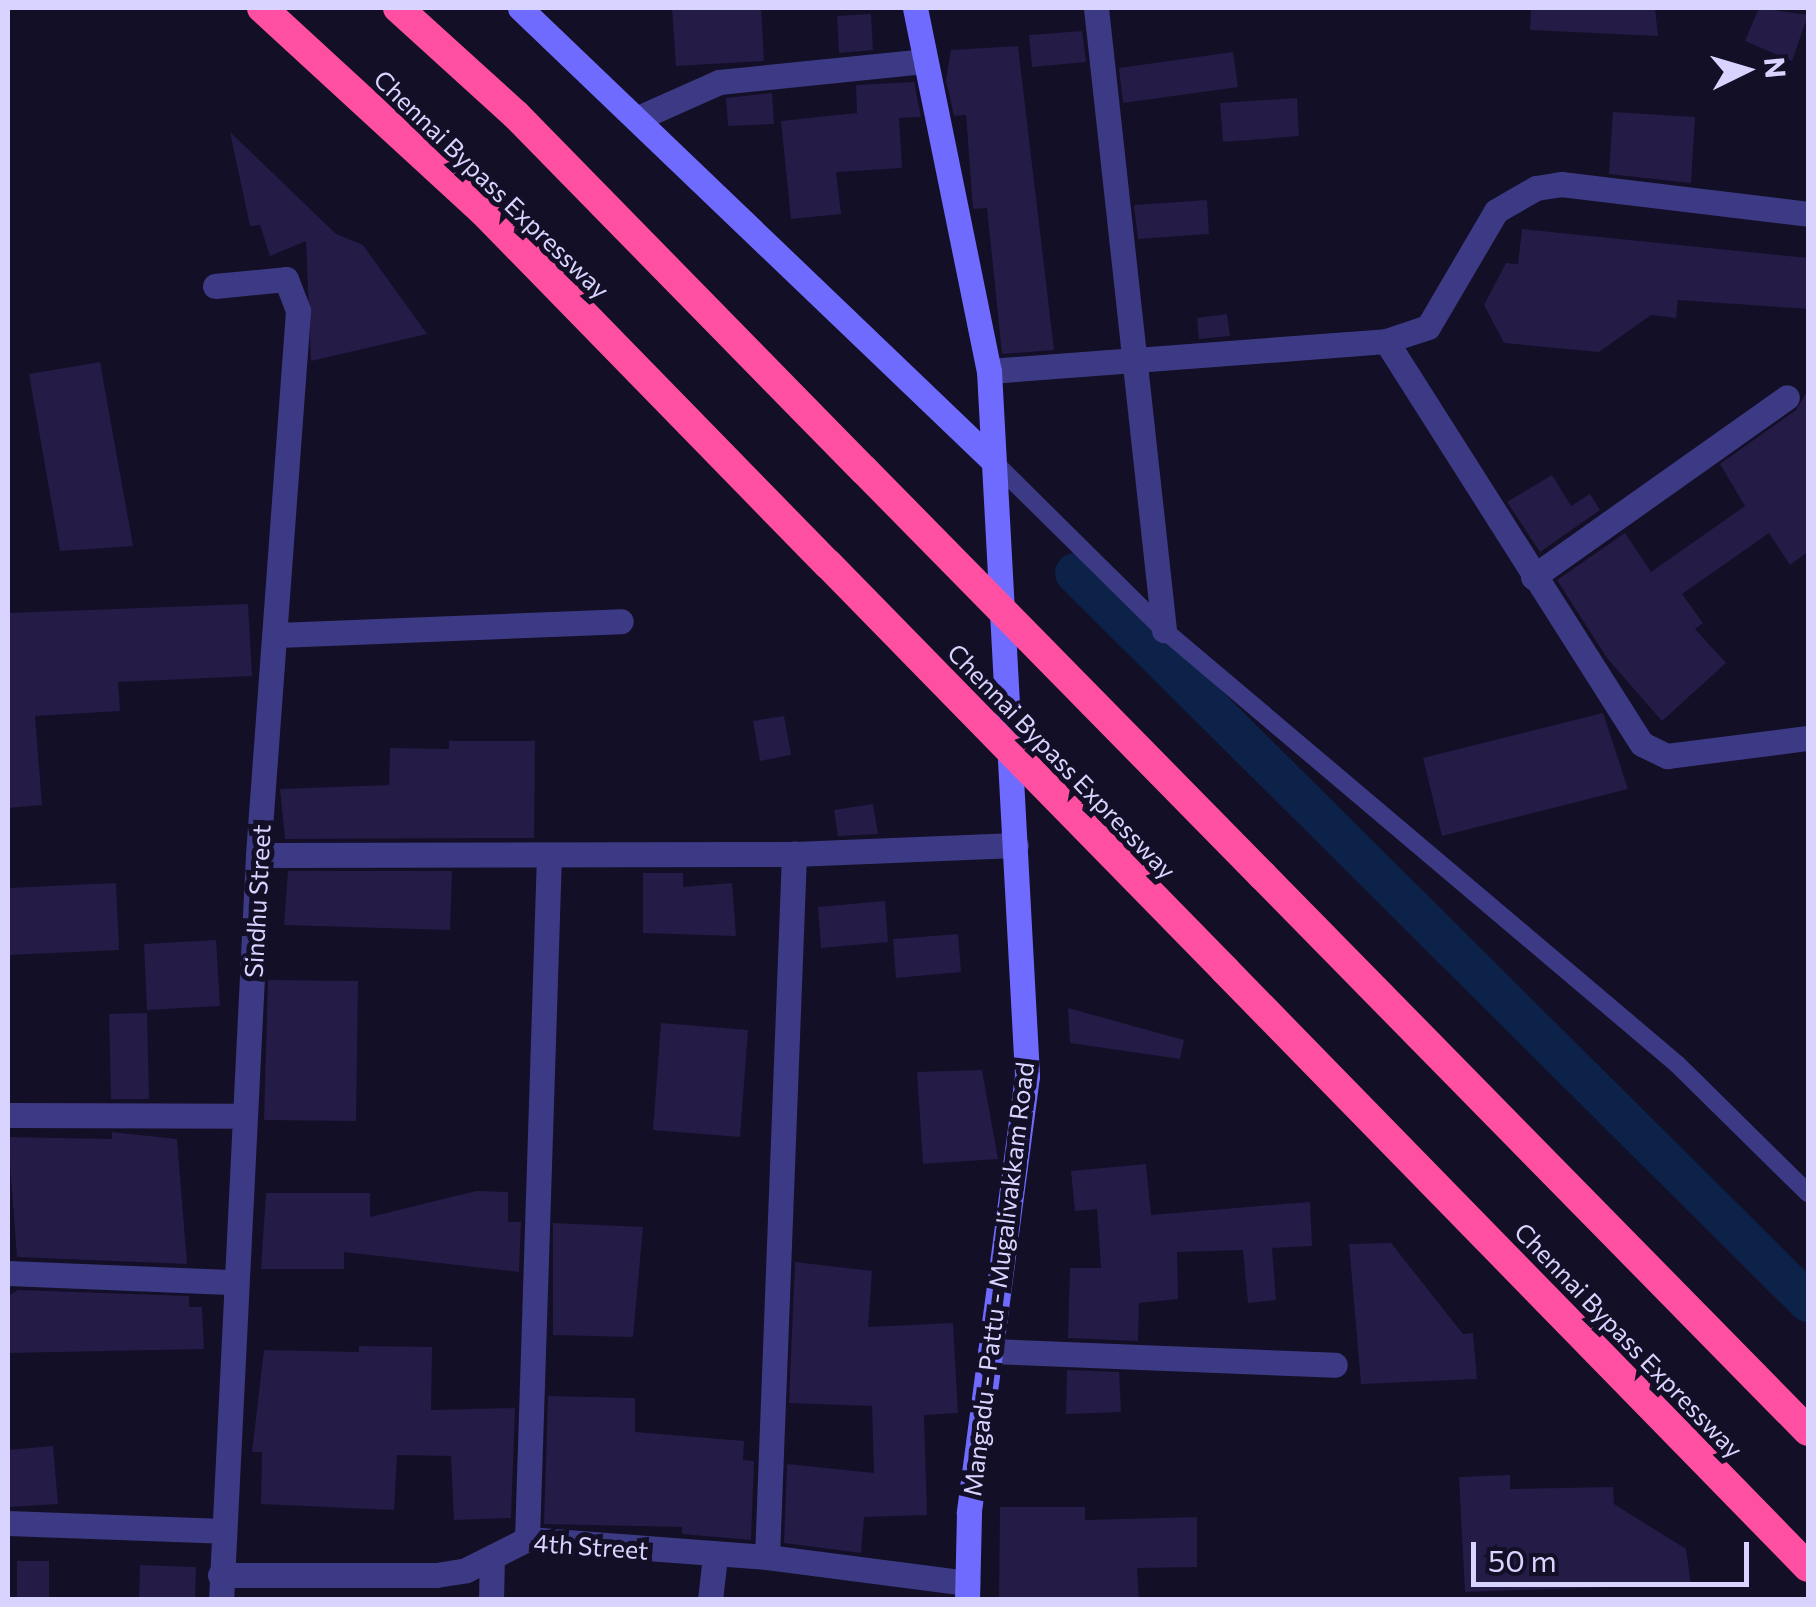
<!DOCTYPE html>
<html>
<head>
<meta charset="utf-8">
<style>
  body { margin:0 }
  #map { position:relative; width:1816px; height:1607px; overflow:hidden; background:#130f26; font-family:Commissioner,sans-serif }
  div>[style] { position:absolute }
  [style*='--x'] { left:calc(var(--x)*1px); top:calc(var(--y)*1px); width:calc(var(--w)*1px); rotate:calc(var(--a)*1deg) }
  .canal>* { height:40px; margin:-20px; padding:0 20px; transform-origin:20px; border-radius:20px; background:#0c2248 }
  .building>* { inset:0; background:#241b47 }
  .lane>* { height:18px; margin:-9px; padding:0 9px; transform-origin:9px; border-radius:9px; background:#3d3a85 }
  .street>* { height:25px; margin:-12.5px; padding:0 12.5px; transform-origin:12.5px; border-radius:12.5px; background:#3d3a85 }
  .secondary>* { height:25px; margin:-12.5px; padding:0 12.5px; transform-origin:12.5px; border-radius:12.5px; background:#6f6bff }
  .highway>* { height:30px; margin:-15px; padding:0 15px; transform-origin:15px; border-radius:15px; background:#ff4fa3 }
  .highway-bridge>* { height:30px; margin:-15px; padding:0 15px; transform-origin:15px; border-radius:15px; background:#ff4fa3 }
  span { translate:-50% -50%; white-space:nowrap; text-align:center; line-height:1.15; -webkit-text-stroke:10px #130f26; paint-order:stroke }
  .street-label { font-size:25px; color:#d9d4ff }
  .frame { position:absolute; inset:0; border:10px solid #d9d4ff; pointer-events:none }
  .north { position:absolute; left:1696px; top:20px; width:100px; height:100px; -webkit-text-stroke:8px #130f26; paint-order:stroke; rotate:85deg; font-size:28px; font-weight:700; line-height:40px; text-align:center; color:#d9d4ff }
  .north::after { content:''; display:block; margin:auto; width:35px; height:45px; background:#d9d4ff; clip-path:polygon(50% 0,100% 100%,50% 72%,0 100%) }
  .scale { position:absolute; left:1471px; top:1542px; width:278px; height:45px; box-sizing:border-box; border:5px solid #d9d4ff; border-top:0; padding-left:12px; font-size:30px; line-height:35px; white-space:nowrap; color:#d9d4ff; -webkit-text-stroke:8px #130f26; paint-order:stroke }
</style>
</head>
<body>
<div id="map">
  <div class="canal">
    <div style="--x:1075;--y:573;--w:1034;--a:44.84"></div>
  </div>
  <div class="building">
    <div style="clip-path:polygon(672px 8px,761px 8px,764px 61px,676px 66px)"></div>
    <div style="clip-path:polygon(1531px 8px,1655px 8px,1658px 36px,1530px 30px)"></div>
    <div style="clip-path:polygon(1759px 8px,1808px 15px,1792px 61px,1745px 41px)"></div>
    <div style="clip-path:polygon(871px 14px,873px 50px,839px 53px,837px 16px)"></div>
    <div style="clip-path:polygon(1082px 31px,1086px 62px,1032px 67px,1029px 35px)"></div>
    <div style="clip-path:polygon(1018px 46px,1054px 350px,1002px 354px,987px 208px,973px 209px,966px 115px,954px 116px,946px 80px,951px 50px)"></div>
    <div style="clip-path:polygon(1233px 52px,1238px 87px,1123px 103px,1119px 68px)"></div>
    <div style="clip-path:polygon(914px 82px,921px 117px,899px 118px,902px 168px,836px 172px,841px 214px,791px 219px,781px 121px,857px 113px,856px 85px)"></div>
    <div style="clip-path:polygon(772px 93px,774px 124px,728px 126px,726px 98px)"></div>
    <div style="clip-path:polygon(1297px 98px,1299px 136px,1223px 142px,1220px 103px)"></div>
    <div style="clip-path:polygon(1613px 112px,1695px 117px,1691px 183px,1609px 174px)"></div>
    <div style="clip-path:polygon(230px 132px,336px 234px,363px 245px,427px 334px,311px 361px,306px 241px,270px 256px,260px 225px,250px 226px)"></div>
    <div style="clip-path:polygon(1207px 200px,1209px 234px,1138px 239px,1134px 205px)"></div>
    <div style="clip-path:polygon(1522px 229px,1808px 258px,1808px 309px,1678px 300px,1676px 318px,1651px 315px,1599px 352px,1504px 343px,1484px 305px,1506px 263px,1518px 264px)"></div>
    <div style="clip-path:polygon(1227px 314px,1230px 336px,1199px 339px,1197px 318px)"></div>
    <div style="clip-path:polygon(100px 362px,133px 546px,60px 551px,29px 374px)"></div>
    <div style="clip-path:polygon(1808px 390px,1808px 552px,1790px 565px,1769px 533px,1682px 594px,1703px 623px,1695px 629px,1726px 663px,1662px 721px,1607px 658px,1557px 580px,1625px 533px,1651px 572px,1745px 506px,1720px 464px,1796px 410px)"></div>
    <div style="clip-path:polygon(1552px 475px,1571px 506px,1590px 494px,1600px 510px,1540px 552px,1507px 502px)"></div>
    <div style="clip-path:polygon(248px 604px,252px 676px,118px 682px,120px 711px,35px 716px,42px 805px,8px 808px,8px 613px)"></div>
    <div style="clip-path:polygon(1603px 713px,1628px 789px,1442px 836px,1423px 758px)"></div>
    <div style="clip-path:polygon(784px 716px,791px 755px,760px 761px,753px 721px)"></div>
    <div style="clip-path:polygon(449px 741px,535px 741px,534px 838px,285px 839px,280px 789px,389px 785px,390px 748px,449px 749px)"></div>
    <div style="clip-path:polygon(873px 804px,878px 834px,838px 836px,834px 810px)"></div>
    <div style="clip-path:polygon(288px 871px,452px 871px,450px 930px,284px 925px)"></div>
    <div style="clip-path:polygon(643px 873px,683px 873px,683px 887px,732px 883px,736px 936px,643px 933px)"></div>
    <div style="clip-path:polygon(116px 883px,119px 950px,8px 955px,8px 888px)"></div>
    <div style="clip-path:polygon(885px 901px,888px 942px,821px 948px,818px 907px)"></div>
    <div style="clip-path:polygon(958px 934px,961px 972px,896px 978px,893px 939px)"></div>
    <div style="clip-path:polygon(216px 940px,220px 1006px,147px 1010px,144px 944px)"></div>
    <div style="clip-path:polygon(268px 980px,358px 981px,356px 1121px,264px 1120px)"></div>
    <div style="clip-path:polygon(1068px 1008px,1184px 1040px,1180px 1059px,1070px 1043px)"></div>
    <div style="clip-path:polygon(147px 1013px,149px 1099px,111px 1099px,109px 1014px)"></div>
    <div style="clip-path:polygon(661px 1023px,748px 1030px,740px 1137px,653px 1130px)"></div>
    <div style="clip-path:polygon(982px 1070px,998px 1159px,923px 1164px,917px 1072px)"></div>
    <div style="clip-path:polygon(112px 1132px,177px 1139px,187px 1264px,17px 1257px,8px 1137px,112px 1139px)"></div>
    <div style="clip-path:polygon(1146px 1164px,1151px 1215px,1310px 1202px,1312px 1246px,1272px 1248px,1276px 1300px,1248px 1303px,1243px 1250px,1177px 1252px,1178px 1299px,1139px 1303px,1138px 1341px,1068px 1338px,1070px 1268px,1101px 1268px,1097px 1209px,1075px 1211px,1071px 1171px)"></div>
    <div style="clip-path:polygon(476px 1191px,508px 1192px,508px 1222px,521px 1222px,519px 1272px,344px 1252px,344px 1269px,261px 1269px,266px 1193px,370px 1193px,370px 1217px)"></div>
    <div style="clip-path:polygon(553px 1223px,643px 1227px,633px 1337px,553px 1335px)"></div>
    <div style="clip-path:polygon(1391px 1243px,1463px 1334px,1473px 1333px,1477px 1379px,1361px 1384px,1349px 1244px)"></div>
    <div style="clip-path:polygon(795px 1262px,872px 1271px,868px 1327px,953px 1323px,958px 1413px,924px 1415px,927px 1515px,864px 1517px,861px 1553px,784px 1543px,787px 1464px,874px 1473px,872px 1406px,789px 1403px)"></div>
    <div style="clip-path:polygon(18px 1290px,189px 1296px,189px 1307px,202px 1307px,204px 1349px,8px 1353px,8px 1296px)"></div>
    <div style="clip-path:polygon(359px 1346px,432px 1347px,431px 1410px,515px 1408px,511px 1518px,454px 1520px,451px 1456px,397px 1455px,394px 1510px,261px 1504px,262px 1452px,252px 1452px,264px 1350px,359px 1352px)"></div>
    <div style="clip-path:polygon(1067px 1370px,1119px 1372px,1121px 1412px,1066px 1414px)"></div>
    <div style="clip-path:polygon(548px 1396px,635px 1398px,635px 1432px,744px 1441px,743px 1460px,754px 1461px,751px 1540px,682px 1534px,682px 1527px,544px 1524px)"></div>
    <div style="clip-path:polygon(53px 1446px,58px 1504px,8px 1507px,8px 1450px)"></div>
    <div style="clip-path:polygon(1510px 1475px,1510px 1489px,1613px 1487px,1614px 1504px,1686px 1549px,1691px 1584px,1465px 1592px,1459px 1477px)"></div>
    <div style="clip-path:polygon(1000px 1507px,1085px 1507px,1085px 1520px,1197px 1517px,1197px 1567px,1137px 1568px,1139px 1600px,999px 1600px)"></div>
    <div style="clip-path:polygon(17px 1561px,49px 1561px,49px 1600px,17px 1600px)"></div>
    <div style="clip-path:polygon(140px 1565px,196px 1567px,195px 1600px,139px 1600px)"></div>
  </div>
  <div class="lane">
    <div style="--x:992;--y:460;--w:242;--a:44.7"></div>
    <div style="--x:1164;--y:630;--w:672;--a:40.23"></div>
    <div style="--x:1677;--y:1064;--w:184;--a:44.6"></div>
  </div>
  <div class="street">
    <div style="--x:1096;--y:8;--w:626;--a:83.76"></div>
    <div style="--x:636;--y:119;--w:91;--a:-24"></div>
    <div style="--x:719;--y:82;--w:206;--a:-5.8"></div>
    <div style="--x:215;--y:286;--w:71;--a:-5.6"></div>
    <div style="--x:286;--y:279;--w:34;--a:69"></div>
    <div style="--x:298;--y:311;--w:545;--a:94.21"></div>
    <div style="--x:258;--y:855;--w:746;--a:92.84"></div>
    <div style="--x:1386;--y:341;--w:477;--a:57.6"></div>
    <div style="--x:1642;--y:744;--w:28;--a:26"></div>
    <div style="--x:1667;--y:756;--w:142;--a:-7.3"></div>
    <div style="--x:989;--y:371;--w:398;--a:-4.3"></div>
    <div style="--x:1386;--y:341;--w:44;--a:-18.4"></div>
    <div style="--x:1428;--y:327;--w:134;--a:-59.6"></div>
    <div style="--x:1496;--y:211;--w:46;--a:-29.9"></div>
    <div style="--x:1536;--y:188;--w:25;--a:-9"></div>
    <div style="--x:1561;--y:184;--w:249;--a:6.9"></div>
    <div style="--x:1533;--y:577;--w:311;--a:-35.3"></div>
    <div style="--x:278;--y:635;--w:343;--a:-2.3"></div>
    <div style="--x:258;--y:855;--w:536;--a:-0.11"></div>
    <div style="--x:794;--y:854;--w:222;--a:-2.3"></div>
    <div style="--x:8;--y:1115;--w:237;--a:0.2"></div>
    <div style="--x:8;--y:1273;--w:228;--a:2.3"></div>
    <div style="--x:990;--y:1351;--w:345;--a:2.3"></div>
    <div style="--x:8;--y:1523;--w:215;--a:2.1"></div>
    <div style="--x:527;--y:1539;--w:683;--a:-88.16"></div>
    <div style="--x:767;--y:1557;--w:704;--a:-87.8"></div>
    <div style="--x:220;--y:1575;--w:216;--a:0"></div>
    <div style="--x:436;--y:1575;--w:30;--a:-9"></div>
    <div style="--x:466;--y:1570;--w:68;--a:-26.9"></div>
    <div style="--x:527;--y:1539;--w:241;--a:4.3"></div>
    <div style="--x:767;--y:1557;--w:202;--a:7.4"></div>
    <div style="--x:491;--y:1600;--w:43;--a:-88.7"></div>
    <div style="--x:710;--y:1600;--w:44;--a:-83.5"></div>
  </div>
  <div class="secondary">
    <div style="--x:520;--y:8;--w:654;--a:43.76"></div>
    <div style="--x:915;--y:8;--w:370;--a:78.5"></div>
    <div style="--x:989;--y:371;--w:706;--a:86.91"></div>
    <div style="--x:1027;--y:1076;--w:441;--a:97.6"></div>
    <div style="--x:969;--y:1513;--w:87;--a:91.3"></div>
  </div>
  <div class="highway">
    <div style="--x:262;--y:8;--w:300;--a:42.6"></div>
    <div style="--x:483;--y:211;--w:494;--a:45.7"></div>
    <div style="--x:398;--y:8;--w:159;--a:42.2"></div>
    <div style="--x:516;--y:115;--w:497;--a:45.6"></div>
    <div style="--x:1262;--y:875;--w:779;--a:45.52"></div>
    <div style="--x:1225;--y:970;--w:834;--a:45.68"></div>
  </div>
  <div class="highway-bridge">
    <div style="--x:864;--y:470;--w:568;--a:45.5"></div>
    <div style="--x:828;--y:564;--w:568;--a:45.64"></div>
  </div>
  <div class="street-label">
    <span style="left:492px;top:184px;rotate:44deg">Chennai Bypass Expressway</span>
    <span style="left:1062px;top:761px;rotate:46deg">Chennai Bypass Expressway</span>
    <span style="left:257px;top:901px;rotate:-87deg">Sindhu Street</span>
    <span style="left:998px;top:1279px;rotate:-83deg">Mangadu - Pattu - Mugalivakkam Road</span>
    <span style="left:1629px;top:1340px;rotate:46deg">Chennai Bypass Expressway</span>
    <span style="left:591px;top:1546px;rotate:4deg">4th Street</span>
  </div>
  <div class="frame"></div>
  <div class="north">N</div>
  <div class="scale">50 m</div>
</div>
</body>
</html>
